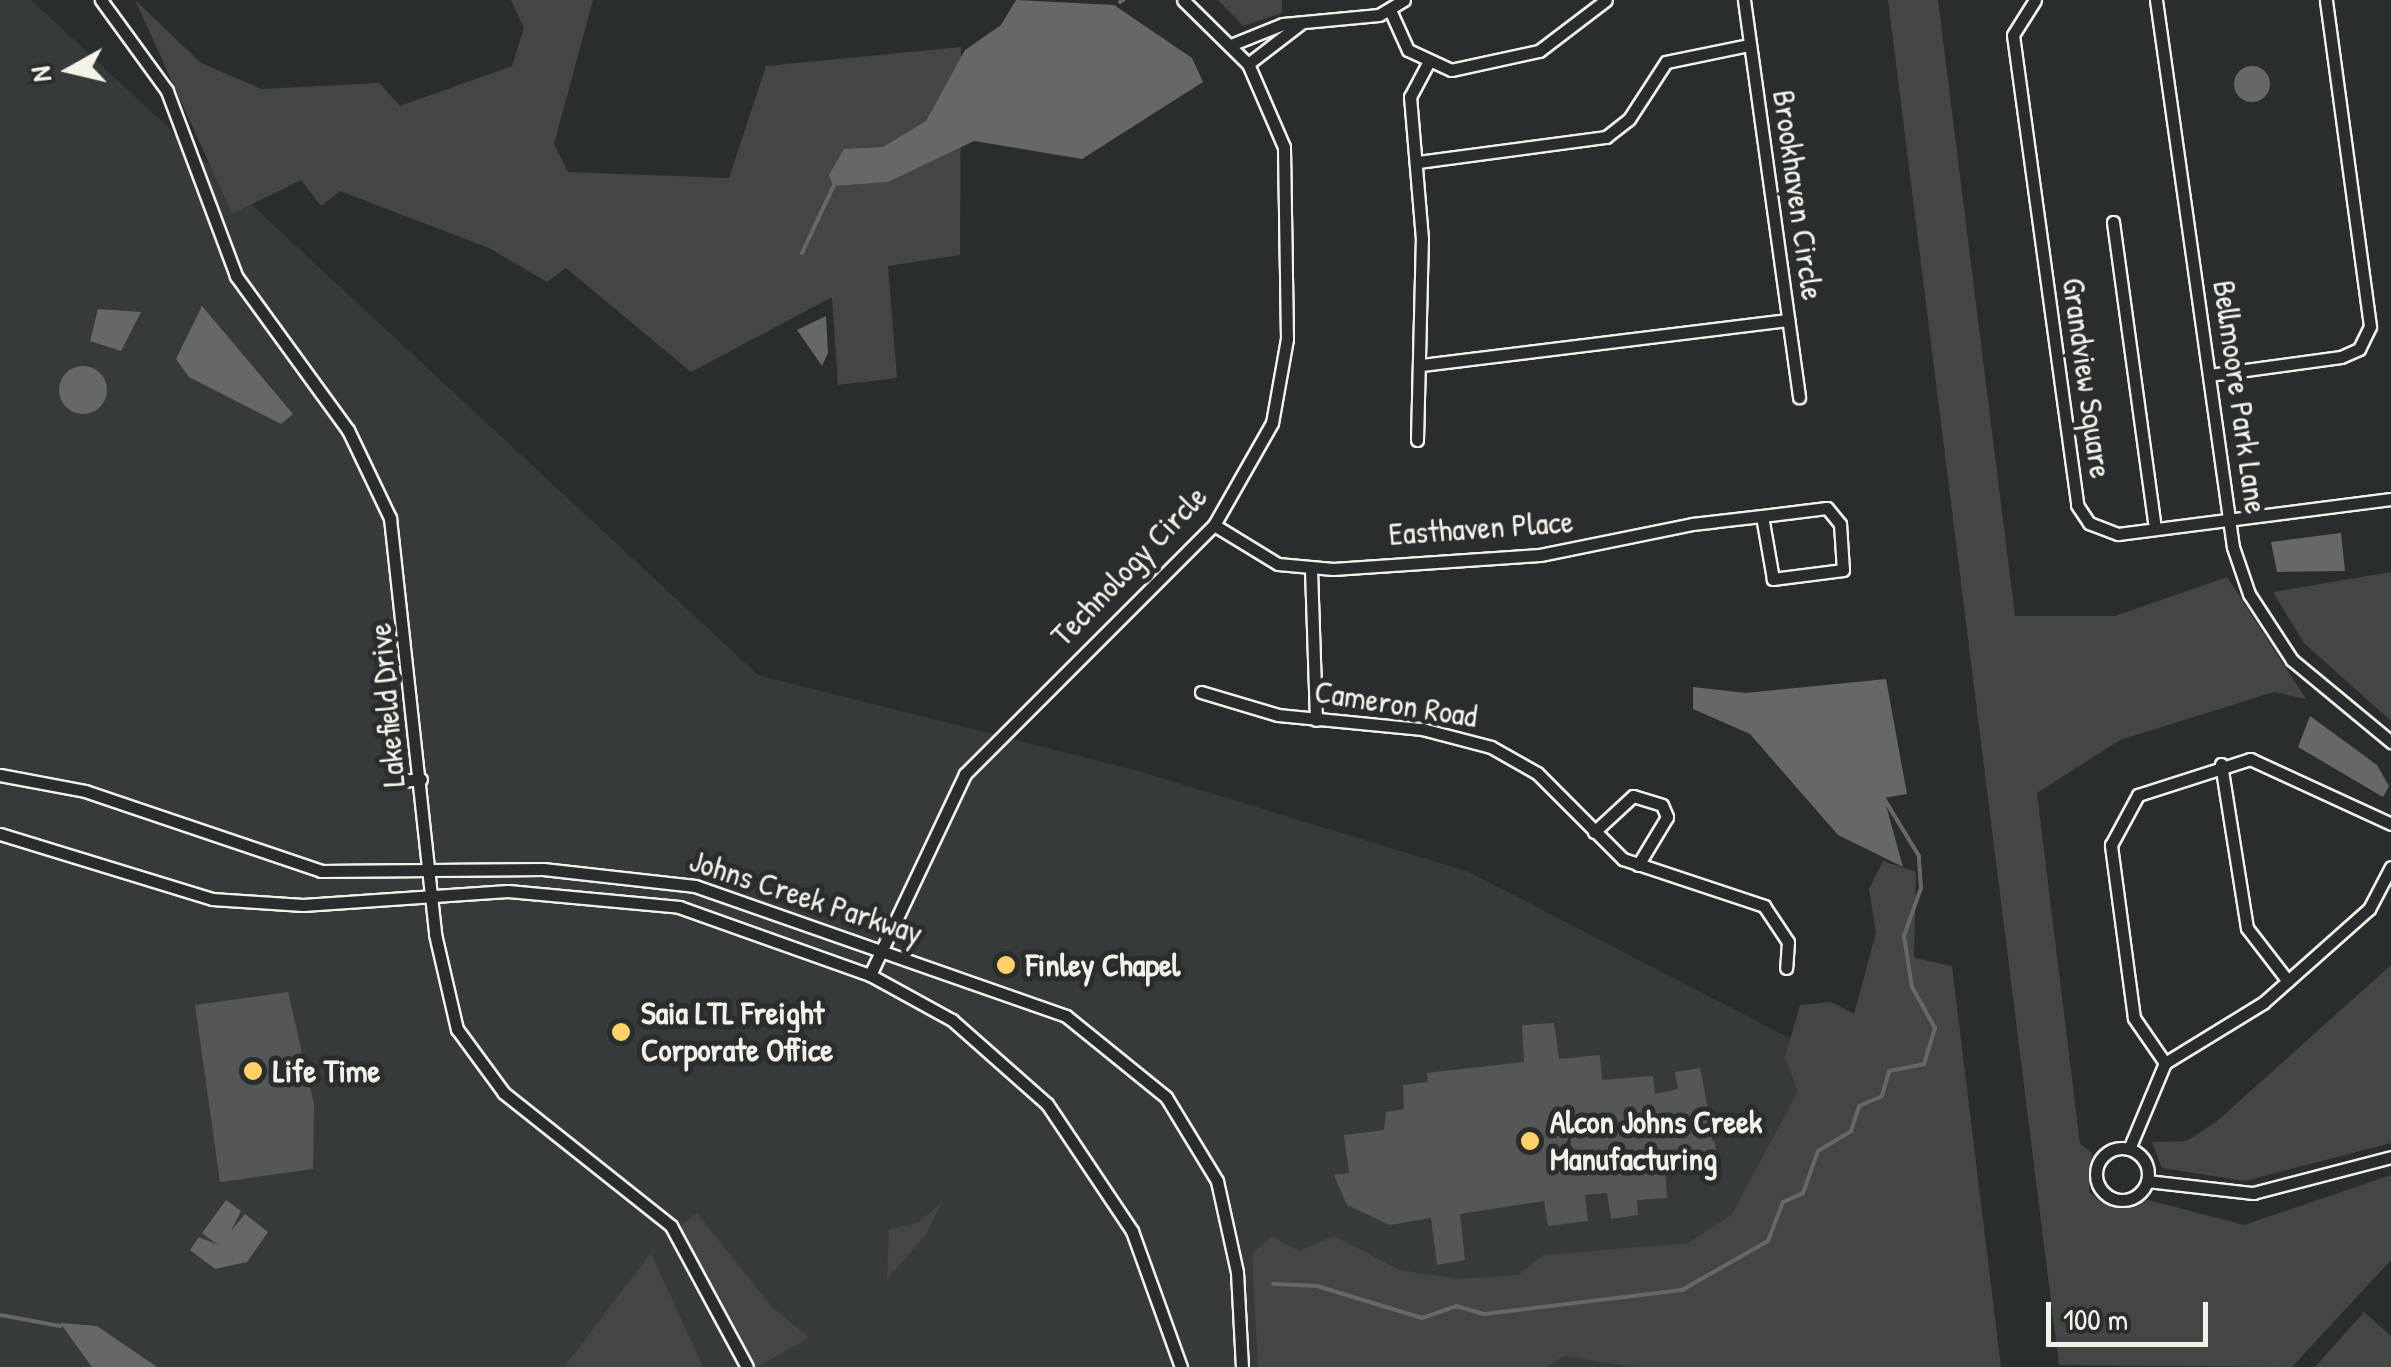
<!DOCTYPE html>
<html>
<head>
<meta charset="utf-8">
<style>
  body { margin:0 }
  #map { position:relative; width:2391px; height:1367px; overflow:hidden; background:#2a2d2e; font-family:"Patrick Hand",sans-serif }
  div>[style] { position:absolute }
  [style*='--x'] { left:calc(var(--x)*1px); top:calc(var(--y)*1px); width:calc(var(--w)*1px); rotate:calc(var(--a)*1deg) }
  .built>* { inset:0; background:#373a3a }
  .green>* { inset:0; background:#444645 }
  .water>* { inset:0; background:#676866 }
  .round { border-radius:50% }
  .stream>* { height:4px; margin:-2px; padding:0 2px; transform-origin:2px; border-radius:2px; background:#676866 }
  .building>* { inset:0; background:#555756 }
  .roads { filter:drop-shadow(2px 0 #f4f1e8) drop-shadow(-2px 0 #f4f1e8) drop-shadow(0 2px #f4f1e8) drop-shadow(0 -2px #f4f1e8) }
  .minor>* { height:11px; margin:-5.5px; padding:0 5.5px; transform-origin:5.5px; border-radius:5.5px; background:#2a2d2e }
  .minor>.ring { margin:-5.5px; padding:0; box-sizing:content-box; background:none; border:11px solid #2a2d2e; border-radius:50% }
  .dots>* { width:28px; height:28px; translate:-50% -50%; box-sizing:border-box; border:5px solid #2a2d2e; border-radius:50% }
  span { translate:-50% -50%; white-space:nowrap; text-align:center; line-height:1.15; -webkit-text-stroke:10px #2a2d2e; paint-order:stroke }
  .street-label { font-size:32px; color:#f4f1e8 }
  .poi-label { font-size:32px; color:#f4f1e8; font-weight:700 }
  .left { translate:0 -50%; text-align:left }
  .north { position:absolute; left:20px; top:20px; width:100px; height:100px; -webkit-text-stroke:8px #2a2d2e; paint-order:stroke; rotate:262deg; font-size:28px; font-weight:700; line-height:40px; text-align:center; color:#f4f1e8 }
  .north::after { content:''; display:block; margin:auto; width:35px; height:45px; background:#f4f1e8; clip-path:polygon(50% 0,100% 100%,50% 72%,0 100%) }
  .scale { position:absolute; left:2046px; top:1302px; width:162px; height:45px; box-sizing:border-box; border:5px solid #f4f1e8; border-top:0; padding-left:12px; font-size:30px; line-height:35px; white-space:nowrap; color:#f4f1e8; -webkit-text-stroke:8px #2a2d2e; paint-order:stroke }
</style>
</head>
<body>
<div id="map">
  <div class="built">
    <div style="clip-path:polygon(0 0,31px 0,758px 675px,1135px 770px,1469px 872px,1795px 1041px,1923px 1367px,0 1367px)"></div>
  </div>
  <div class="green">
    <div style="clip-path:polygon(135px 0,201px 63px,261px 89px,379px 83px,400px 106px,512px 66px,524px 28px,511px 0,593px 0,554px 144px,568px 172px,729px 178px,766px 66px,961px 47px,960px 255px,888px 266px,897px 378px,838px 385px,832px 297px,691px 372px,566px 268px,547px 282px,489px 248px,340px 191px,321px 206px,301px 180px,232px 214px)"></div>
    <div style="clip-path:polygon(1218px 0,1282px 0,1282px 13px,1243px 26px)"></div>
    <div style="clip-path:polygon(1888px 0,1938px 0,2015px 616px,2115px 616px,2227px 577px,2306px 699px,2274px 692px,2120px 740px,2037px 793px,2080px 1144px,2092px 1153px,2089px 1192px,2102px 1203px,2148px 1200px,2244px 1225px,2391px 1175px,2391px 1260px,2292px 1367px,2059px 1365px)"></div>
    <div style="clip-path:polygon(2391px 572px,2391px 721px,2304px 643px,2273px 592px)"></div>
    <div style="clip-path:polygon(1883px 861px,1916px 872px,1914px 958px,1952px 966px,2001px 1367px,1636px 1367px,1564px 1356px,1546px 1367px,1258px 1367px,1252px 1254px,1272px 1236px,1299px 1251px,1334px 1236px,1400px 1270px,1457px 1279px,1518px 1275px,1543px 1255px,1688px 1243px,1732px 1214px,1798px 1091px,1785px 1057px,1800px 1005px,1831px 1002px,1854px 1014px,1876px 933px,1869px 889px)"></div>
    <div style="clip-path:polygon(2391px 965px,2391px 1143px,2245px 1181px,2162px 1168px,2152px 1142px,2186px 1141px,2216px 1122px)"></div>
    <div style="clip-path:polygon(941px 1203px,926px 1235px,887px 1279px,889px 1229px,918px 1223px)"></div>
    <div style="clip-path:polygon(697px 1213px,772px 1307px,809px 1338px,757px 1367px,680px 1226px)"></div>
    <div style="clip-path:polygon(651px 1253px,703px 1367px,564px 1367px)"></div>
    <div style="clip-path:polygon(2364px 1312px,2391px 1336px,2391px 1367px,2315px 1367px)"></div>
  </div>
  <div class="water">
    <div style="clip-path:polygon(1016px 0,1114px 5px,1192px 58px,1203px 82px,1082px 159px,974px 141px,888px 182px,833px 186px,829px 175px,844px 149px,883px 147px,926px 121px,965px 50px,1001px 25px)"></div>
    <div class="round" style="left:2234px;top:66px;width:36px;height:36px"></div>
    <div style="clip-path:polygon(202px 306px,293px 414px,281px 424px,189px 377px,176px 359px)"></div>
    <div style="clip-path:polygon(98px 309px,141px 312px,121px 351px,90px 341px)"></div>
    <div style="clip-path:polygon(826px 316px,828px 353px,822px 366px,797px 330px)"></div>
    <div class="round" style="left:59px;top:366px;width:48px;height:48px"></div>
    <div style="clip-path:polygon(2341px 533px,2345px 571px,2277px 572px,2271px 542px)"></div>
    <div style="clip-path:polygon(1886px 679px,1907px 794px,1884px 798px,1903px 867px,1838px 835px,1750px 734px,1693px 709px,1693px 687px,1746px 693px)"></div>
    <div style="clip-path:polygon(2310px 716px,2377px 765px,2389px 786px,2383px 797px,2298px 747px)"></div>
    <div style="clip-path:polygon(226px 1200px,241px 1211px,231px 1231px,245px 1214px,268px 1232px,247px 1262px,215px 1269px,190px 1250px,199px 1237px,218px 1245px,202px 1233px)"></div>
    <div style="clip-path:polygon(60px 1323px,97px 1326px,157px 1367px,92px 1367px)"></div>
  </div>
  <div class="stream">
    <div style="--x:1120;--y:2;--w:4;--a:-34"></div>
    <div style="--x:802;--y:253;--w:75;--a:-64.8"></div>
    <div style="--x:1273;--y:1284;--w:44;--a:2.6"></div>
    <div style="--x:1317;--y:1286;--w:110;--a:16.9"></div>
    <div style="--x:1422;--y:1318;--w:36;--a:-19"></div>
    <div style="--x:1456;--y:1306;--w:29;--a:16"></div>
    <div style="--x:1484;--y:1314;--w:199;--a:-6.9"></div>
    <div style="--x:1682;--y:1290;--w:99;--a:-29.7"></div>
    <div style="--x:1768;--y:1241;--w:42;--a:-69"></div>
    <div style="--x:1783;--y:1202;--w:22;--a:-24"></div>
    <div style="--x:1803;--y:1193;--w:45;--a:-70.3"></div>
    <div style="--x:1818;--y:1151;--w:39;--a:-31"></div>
    <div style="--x:1851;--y:1131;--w:26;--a:-72"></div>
    <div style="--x:1859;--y:1106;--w:25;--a:-23"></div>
    <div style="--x:1882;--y:1096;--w:26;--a:-74"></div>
    <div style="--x:1889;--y:1071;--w:36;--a:-11"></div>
    <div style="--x:1924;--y:1064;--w:38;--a:-73"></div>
    <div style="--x:1935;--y:1028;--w:47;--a:-119.3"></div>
    <div style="--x:1912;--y:987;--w:52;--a:-98.9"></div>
    <div style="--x:1904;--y:936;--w:51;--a:-70.5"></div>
    <div style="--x:1921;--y:888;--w:32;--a:-94"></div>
    <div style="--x:1919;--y:856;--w:69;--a:-121.4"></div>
    <div style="--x:0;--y:1315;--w:61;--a:10.4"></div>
  </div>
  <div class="building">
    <div style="clip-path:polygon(288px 992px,314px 1104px,313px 1169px,220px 1182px,195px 1005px)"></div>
    <div style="clip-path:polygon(1554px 1023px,1559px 1059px,1600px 1055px,1602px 1080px,1653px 1076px,1655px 1094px,1678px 1089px,1675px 1072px,1700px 1068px,1718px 1160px,1693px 1163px,1691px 1148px,1664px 1152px,1667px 1198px,1637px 1200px,1638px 1215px,1611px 1219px,1607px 1193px,1585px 1195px,1588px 1221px,1548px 1226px,1544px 1201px,1460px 1214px,1465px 1260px,1437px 1265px,1431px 1218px,1390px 1225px,1347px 1205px,1334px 1175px,1349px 1173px,1344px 1135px,1384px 1130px,1386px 1112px,1404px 1109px,1403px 1085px,1428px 1082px,1427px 1073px,1524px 1062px,1522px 1025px)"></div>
  </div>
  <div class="roads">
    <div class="minor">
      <div style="--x:101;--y:0;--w:112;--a:54"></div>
      <div style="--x:167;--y:91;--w:197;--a:69.5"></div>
      <div style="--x:236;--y:276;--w:190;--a:54"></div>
      <div style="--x:348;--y:430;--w:98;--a:64.5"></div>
      <div style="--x:390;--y:518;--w:418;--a:83.8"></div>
      <div style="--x:435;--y:934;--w:98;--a:77"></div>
      <div style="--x:457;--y:1029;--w:79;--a:53.7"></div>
      <div style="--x:504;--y:1093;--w:213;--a:38.5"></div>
      <div style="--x:671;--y:1226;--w:160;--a:61.7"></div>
      <div style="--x:1744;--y:0;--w:401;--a:82.1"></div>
      <div style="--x:2035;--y:0;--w:41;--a:122.2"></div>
      <div style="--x:2013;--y:35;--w:474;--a:82.2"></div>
      <div style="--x:2077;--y:505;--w:22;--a:56"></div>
      <div style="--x:2089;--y:523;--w:31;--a:21"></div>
      <div style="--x:2118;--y:534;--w:275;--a:-7.3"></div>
      <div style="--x:2156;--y:0;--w:552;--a:81.99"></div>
      <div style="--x:2233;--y:547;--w:50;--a:71.2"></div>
      <div style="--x:2249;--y:594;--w:79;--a:56.9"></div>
      <div style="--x:2292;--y:660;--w:129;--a:39.6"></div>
      <div style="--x:1390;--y:10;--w:44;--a:65.8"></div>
      <div style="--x:1408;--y:50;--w:47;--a:24.9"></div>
      <div style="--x:1451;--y:70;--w:90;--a:-12.2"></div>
      <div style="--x:1539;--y:51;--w:84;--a:-37.3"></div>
      <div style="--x:1233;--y:44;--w:54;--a:-21.8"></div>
      <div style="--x:1283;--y:24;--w:96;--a:-5.4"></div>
      <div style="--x:1379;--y:15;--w:29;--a:-31"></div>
      <div style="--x:1248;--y:64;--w:67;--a:-37.7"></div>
      <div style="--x:1418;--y:162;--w:190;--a:-7.6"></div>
      <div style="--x:1606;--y:137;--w:29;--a:-38"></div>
      <div style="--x:1629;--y:119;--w:68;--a:-57"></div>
      <div style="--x:1666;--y:62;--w:85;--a:-11.6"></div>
      <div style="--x:2113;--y:222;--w:303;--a:82.2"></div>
      <div style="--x:1421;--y:365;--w:370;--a:-7"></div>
      <div style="--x:2209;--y:375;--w:133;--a:-7.8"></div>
      <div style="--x:2341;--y:357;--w:20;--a:-24"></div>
      <div style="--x:2359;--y:349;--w:25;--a:-64"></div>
      <div style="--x:2370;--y:326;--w:329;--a:-97.7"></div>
      <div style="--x:1417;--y:440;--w:201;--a:-88.6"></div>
      <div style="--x:1422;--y:239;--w:143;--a:-94.8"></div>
      <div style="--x:1410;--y:97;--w:38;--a:-62"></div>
      <div style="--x:1214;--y:525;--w:75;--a:31.4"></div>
      <div style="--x:1278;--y:564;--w:55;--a:5.2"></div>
      <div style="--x:1333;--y:569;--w:207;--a:-3.9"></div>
      <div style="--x:1540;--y:555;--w:155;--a:-11.5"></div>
      <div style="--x:1692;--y:524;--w:70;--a:-6.5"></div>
      <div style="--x:1762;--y:516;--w:65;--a:-7"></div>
      <div style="--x:1827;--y:508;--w:21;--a:51"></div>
      <div style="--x:1840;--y:524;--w:46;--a:86.3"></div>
      <div style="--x:1843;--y:570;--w:71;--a:172.7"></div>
      <div style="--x:1773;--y:579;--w:64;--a:-99.9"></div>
      <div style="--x:1311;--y:569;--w:151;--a:88.1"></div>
      <div style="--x:1201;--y:692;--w:80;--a:16.6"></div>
      <div style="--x:1278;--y:715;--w:145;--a:5.6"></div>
      <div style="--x:1422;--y:729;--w:71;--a:14.6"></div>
      <div style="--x:1491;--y:747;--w:53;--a:29.5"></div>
      <div style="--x:1537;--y:773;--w:122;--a:45"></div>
      <div style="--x:1623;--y:859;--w:149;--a:18.4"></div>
      <div style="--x:1764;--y:906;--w:43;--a:56.3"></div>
      <div style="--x:1788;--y:942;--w:26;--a:94"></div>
      <div style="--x:2221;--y:764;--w:166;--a:81"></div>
      <div style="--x:2247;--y:928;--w:67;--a:52.3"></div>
      <div style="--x:0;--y:775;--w:86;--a:10.7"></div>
      <div style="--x:85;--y:791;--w:249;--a:18.7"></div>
      <div style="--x:321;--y:871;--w:222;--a:-0.5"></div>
      <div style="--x:543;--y:869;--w:153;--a:6.4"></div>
      <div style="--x:695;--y:886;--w:393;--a:19.3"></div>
      <div style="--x:1066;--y:1016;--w:129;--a:39"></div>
      <div style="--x:1166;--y:1097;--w:98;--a:58.7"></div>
      <div style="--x:1217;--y:1181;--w:93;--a:77.6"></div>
      <div style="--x:1237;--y:1272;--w:95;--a:87"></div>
      <div style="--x:400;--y:781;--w:21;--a:-5"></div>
      <div style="--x:1594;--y:832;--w:53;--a:-42.7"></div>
      <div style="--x:1633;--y:796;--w:30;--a:17"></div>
      <div style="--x:1662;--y:805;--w:13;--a:67"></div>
      <div style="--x:1667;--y:817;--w:56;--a:121.1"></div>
      <div style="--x:0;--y:834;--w:222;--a:17"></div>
      <div style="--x:212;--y:899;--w:91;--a:3.8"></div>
      <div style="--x:303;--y:905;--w:205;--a:-3.9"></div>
      <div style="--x:508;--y:891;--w:172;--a:5.3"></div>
      <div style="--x:679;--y:907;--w:203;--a:19.6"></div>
      <div style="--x:870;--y:975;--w:94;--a:28.8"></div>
      <div style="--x:952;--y:1020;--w:127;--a:41.5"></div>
      <div style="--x:1047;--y:1104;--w:153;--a:56.2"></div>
      <div style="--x:1132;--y:1231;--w:145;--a:70.2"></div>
      <div style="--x:870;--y:975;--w:222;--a:-64.7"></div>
      <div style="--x:965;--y:774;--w:352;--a:-45"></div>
      <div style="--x:1214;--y:525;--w:117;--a:-60.4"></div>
      <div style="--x:1272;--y:423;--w:85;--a:-79.9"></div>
      <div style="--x:1287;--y:339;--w:192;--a:-90.9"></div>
      <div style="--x:1284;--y:147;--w:90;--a:-113.4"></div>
      <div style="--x:1248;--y:64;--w:91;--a:-135.4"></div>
      <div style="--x:2165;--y:1063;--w:55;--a:-124.6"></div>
      <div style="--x:2134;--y:1018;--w:175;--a:-97.6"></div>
      <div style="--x:2111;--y:845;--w:57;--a:-61.6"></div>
      <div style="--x:2138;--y:795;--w:118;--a:-17.8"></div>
      <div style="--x:2250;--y:759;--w:155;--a:24.7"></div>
      <div style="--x:2165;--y:1063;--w:115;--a:-31.5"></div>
      <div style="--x:2263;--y:1003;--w:142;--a:-41.6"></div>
      <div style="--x:2369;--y:909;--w:47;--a:-62.4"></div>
      <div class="ring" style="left:2096px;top:1148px;width:41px;height:41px"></div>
      <div style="--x:2129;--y:1149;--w:93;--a:-67.3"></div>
      <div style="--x:2147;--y:1181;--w:107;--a:6.5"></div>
      <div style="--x:2253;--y:1193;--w:143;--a:-14.6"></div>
    </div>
  </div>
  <div class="dots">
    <div style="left:1006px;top:965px;background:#ffd166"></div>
    <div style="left:621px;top:1032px;background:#ffd166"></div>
    <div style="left:253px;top:1071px;background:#ffd166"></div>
    <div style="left:1530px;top:1141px;background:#ffd166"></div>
  </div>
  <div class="street-label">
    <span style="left:1798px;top:195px;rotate:82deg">Brookhaven Circle</span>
    <span style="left:2087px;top:378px;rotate:82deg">Grandview Square</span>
    <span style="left:2240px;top:397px;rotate:82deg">Bellmoore Park Lane</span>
    <span style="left:1481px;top:528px;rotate:-4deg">Easthaven Place</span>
    <span style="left:1129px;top:566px;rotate:-46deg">Technology Circle</span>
    <span style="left:1396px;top:704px;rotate:9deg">Cameron Road</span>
    <span style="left:387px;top:705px;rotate:-95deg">Lakefield Drive</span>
    <span style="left:806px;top:897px;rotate:18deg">Johns Creek Parkway</span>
  </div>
  <div class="poi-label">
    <span class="left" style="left:1026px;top:965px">Finley Chapel</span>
    <span class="left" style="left:641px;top:1032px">Saia LTL Freight<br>Corporate Office</span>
    <span class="left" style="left:273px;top:1071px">Life Time</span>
    <span class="left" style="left:1550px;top:1141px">Alcon Johns Creek<br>Manufacturing</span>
  </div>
  <div class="north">N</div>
  <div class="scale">100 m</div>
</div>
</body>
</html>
